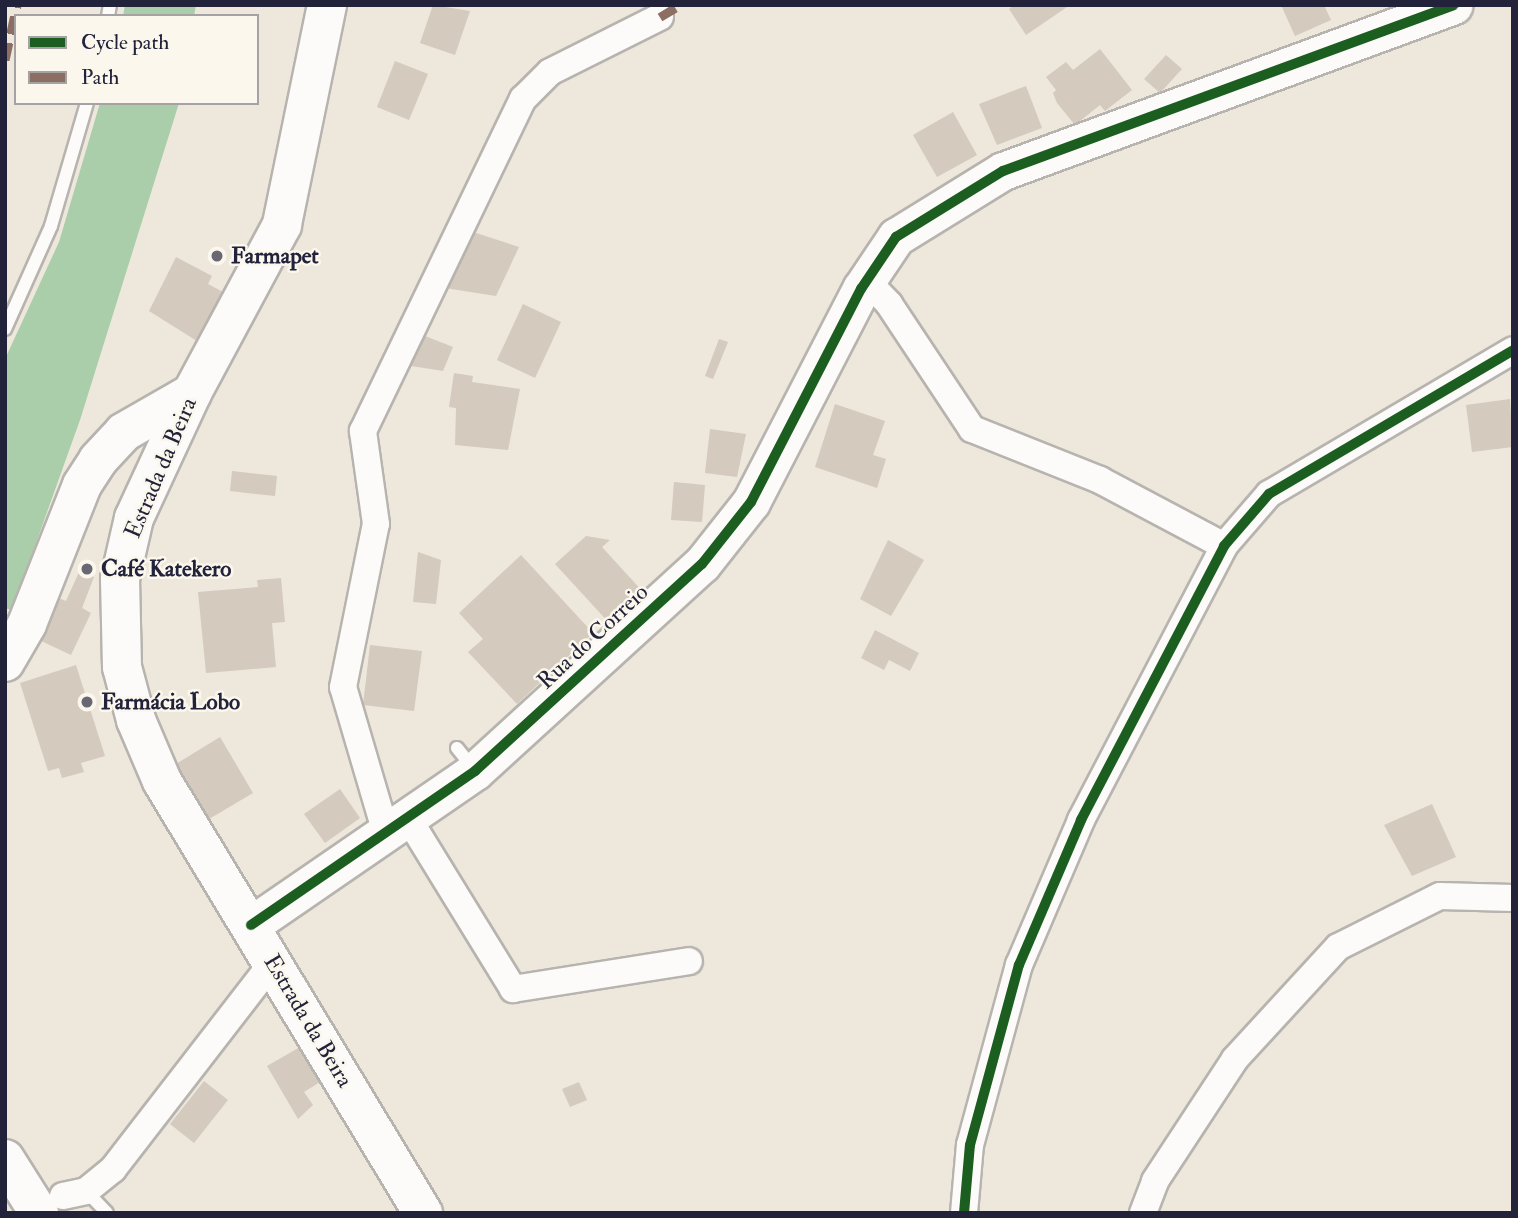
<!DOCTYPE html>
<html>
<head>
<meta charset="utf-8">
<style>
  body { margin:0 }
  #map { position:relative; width:1518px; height:1218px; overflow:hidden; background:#ede7dc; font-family:"IM FELL Double Pica",serif }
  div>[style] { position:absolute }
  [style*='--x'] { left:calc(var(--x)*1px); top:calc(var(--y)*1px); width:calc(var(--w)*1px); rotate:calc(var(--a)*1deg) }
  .forest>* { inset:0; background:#a9cea9 }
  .building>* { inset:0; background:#d4cabe }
  .roads { filter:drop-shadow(2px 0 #b7b3ae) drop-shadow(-2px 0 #b7b3ae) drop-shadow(0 2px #b7b3ae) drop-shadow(0 -2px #b7b3ae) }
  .lane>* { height:12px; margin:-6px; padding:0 6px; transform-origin:6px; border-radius:6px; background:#fcfbfa }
  .street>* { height:26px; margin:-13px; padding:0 13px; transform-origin:13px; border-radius:13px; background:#fcfbfa }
  .secondary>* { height:37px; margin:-18.5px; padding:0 18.5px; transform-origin:18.5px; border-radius:18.5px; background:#fcfbfa }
  .primary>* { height:38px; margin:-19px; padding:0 19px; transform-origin:19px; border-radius:19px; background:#fcfbfa }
  .quiet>* { height:9px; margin-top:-4.5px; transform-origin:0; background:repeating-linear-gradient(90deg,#8d6e63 0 18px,transparent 0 27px) }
  .cycleway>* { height:10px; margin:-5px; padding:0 5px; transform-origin:5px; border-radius:5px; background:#1b5e20 }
  .dots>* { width:19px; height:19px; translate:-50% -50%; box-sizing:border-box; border:4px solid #fbf7ec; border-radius:50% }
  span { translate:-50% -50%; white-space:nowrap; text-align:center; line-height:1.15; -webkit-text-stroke:5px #fbf7ec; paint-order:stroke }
  .poi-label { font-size:23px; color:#22223b; font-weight:700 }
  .left { translate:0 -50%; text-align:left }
  .street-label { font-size:23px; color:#22223b }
  .frame { position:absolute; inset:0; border:7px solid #22223b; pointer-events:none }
  .legend { position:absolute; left:14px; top:14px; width:245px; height:91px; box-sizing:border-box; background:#fbf7ec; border:2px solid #a4a2a5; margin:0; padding:9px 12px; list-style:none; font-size:21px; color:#22223b }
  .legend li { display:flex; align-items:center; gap:14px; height:35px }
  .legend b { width:35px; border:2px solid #a4a2a5 }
</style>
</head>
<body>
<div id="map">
  <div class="forest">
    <div style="clip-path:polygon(125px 5px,196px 5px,194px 16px,123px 16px)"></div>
    <div style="clip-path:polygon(100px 103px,179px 103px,80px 420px,12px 610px,5px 608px,5px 359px,59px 242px)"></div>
  </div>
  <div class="building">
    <div style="clip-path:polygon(433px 5px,470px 11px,455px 55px,420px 43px)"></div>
    <div style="clip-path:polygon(1014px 5px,1070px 5px,1026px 35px,1009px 9px)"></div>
    <div style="clip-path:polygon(1281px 5px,1324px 5px,1331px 20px,1295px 36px)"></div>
    <div style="clip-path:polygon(1100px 49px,1132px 90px,1105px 111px,1100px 105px,1075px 125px,1057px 103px,1053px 93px,1056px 90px,1046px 77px,1066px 62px,1073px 70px)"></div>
    <div style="clip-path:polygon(1166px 55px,1182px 69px,1160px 93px,1144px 79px)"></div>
    <div style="clip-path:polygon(395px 61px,428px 74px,409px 120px,377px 107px)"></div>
    <div style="clip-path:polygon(1026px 86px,1042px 128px,997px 145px,979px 104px)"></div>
    <div style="clip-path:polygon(953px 112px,977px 155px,937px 177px,913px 135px)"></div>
    <div style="clip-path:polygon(473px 232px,519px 247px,496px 296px,445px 288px)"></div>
    <div style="clip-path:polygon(176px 257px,212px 276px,208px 284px,223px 292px,197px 341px,149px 311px)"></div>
    <div style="clip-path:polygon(523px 304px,561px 322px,535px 378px,497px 360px)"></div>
    <div style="clip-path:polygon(420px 334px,453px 347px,443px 371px,405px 365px)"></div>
    <div style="clip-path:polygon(719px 339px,728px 342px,713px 379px,705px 376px)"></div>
    <div style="clip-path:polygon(454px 373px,473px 376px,472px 382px,520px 389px,508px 450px,455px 445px,456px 408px,449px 407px)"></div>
    <div style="clip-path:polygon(1510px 399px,1513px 447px,1472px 452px,1466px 405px)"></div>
    <div style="clip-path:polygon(835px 404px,885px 421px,873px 455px,886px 459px,877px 488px,815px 467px)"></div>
    <div style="clip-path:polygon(710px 429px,746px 434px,737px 477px,705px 473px)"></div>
    <div style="clip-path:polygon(232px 471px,277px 476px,275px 496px,230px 491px)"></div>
    <div style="clip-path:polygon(674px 482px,705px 485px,702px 522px,671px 520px)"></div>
    <div style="clip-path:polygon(586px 536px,610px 540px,602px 547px,645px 594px,611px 625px,555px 564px)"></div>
    <div style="clip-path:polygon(888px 540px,924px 560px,891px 616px,860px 599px)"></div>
    <div style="clip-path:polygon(418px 552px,441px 560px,436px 604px,413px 602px)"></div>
    <div style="clip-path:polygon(521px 555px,593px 633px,517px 704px,468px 652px,483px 639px,459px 613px)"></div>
    <div style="clip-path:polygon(80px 570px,94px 577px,82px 608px,91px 613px,71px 655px,37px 639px,56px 597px,66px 601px)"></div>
    <div style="clip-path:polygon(281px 578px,285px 622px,272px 623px,276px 667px,206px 673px,198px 592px,258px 587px,257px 580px)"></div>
    <div style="clip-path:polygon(875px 630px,919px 653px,910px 671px,889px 660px,884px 670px,861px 658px)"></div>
    <div style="clip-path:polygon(370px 645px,422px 651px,414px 711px,363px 705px)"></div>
    <div style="clip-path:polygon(76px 665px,105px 756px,81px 763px,84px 772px,62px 778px,59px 768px,48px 771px,20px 683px)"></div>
    <div style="clip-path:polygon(220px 737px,253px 793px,209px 819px,176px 764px)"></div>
    <div style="clip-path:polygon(340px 789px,360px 818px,325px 843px,304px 814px)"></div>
    <div style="clip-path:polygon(1432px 804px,1456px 857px,1412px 876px,1384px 825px)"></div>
    <div style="clip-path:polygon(300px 1047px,320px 1082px,304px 1092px,313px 1105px,298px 1119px,267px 1066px)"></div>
    <div style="clip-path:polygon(204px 1081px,228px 1100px,194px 1143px,170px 1124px)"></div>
    <div style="clip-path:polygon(579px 1082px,587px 1100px,570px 1107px,562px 1089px)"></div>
  </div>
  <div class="roads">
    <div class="lane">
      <div style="--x:108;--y:16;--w:11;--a:-80"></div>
      <div style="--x:5;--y:329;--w:113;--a:-65.9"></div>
      <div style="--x:51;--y:226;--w:128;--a:-73.7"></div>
      <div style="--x:457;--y:748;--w:26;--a:51"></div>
      <div style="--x:86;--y:1191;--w:30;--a:46"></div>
    </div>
    <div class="street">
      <div style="--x:867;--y:281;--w:32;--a:46"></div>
      <div style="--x:889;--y:304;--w:150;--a:56.4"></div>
      <div style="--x:972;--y:429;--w:138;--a:21.7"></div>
      <div style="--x:1100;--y:480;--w:140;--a:28"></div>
      <div style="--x:408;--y:818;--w:201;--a:58.4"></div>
      <div style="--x:513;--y:989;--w:178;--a:-9"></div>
      <div style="--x:386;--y:833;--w:152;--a:-106.4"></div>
      <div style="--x:343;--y:687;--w:166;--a:-78.6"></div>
      <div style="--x:376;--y:524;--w:94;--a:-98"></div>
      <div style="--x:363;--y:431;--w:369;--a:-64.3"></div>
      <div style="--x:523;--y:99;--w:38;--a:-45"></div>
      <div style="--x:550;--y:72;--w:123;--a:-26.6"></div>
      <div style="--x:63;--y:1196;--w:24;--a:-12"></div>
      <div style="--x:86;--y:1191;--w:35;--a:-39"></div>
      <div style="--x:113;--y:1169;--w:260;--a:-52.3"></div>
      <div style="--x:964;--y:1213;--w:68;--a:-85"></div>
      <div style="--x:970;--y:1145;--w:187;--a:-74.8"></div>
      <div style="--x:1019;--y:965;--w:158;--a:-66.8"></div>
      <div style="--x:1081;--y:820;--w:309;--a:-62.4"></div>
      <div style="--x:1224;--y:546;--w:69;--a:-49.1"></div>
      <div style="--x:1269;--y:494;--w:283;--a:-30.5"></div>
      <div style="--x:1143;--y:1213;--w:34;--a:-69"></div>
      <div style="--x:1155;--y:1181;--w:146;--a:-56.7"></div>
      <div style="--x:1235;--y:1059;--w:152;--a:-47.4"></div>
      <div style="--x:1338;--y:947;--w:114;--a:-26.6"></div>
      <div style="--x:1440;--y:896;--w:73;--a:1.6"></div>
    </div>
    <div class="secondary">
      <div style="--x:251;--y:925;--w:272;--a:-34.5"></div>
      <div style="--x:475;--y:771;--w:307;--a:-42.4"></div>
      <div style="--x:702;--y:564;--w:79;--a:-51.7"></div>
      <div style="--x:751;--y:502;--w:240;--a:-62.7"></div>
      <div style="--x:861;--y:289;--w:63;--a:-56.1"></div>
      <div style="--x:896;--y:237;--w:126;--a:-31.7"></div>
      <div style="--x:1003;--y:171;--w:480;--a:-20.2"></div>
    </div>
    <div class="primary">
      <div style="--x:327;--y:5;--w:225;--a:101.6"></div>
      <div style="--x:282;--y:225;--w:191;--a:118.2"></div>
      <div style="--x:192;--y:393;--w:138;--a:114.9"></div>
      <div style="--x:134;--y:518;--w:63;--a:102.9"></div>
      <div style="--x:120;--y:579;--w:88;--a:88.7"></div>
      <div style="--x:122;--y:667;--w:55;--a:75.2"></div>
      <div style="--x:136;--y:720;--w:66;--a:66.9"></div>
      <div style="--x:162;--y:781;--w:505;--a:58.86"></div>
      <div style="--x:5;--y:662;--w:44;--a:-59.9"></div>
      <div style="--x:27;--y:624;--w:149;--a:-68.4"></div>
      <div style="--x:82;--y:485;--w:30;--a:-57"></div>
      <div style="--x:98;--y:460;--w:38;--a:-47"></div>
      <div style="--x:124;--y:432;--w:78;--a:-29.8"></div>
      <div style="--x:5;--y:1159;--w:64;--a:57.8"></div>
    </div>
  </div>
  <div class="quiet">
    <div style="--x:660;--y:17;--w:23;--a:-31"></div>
    <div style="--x:5;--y:60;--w:56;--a:-77.7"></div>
  </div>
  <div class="cycleway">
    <div style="--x:251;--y:925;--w:272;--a:-34.5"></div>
    <div style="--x:475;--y:771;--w:307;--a:-42.4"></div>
    <div style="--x:702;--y:564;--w:79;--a:-51.7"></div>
    <div style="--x:751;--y:502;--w:240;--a:-62.7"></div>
    <div style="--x:861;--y:289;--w:63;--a:-56.1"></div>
    <div style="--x:896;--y:237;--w:126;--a:-31.7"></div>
    <div style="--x:1003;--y:171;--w:480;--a:-20.2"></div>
    <div style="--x:964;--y:1213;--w:68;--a:-85"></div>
    <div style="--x:970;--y:1145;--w:187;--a:-74.8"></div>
    <div style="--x:1019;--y:965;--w:158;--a:-66.8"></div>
    <div style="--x:1081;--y:820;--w:309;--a:-62.4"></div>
    <div style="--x:1224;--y:546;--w:69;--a:-49.1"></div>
    <div style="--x:1269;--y:494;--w:283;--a:-30.5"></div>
  </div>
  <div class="dots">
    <div style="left:217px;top:256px;background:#696773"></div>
    <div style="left:87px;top:569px;background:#696773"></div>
    <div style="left:87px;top:702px;background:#696773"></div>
  </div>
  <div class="poi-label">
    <span class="left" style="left:231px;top:256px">Farmapet</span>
    <span class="left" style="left:101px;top:569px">Café Katekero</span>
    <span class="left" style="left:101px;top:702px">Farmácia Lobo</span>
  </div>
  <div class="street-label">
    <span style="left:161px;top:468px;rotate:-67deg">Estrada da Beira</span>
    <span style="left:593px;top:637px;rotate:-43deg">Rua do Correio</span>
    <span style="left:308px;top:1021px;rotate:59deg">Estrada da Beira</span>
  </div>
  <div class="frame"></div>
  <ul class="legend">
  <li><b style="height:9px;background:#1b5e20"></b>Cycle path</li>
  <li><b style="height:9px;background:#8d6e63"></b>Path</li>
  </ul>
</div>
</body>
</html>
